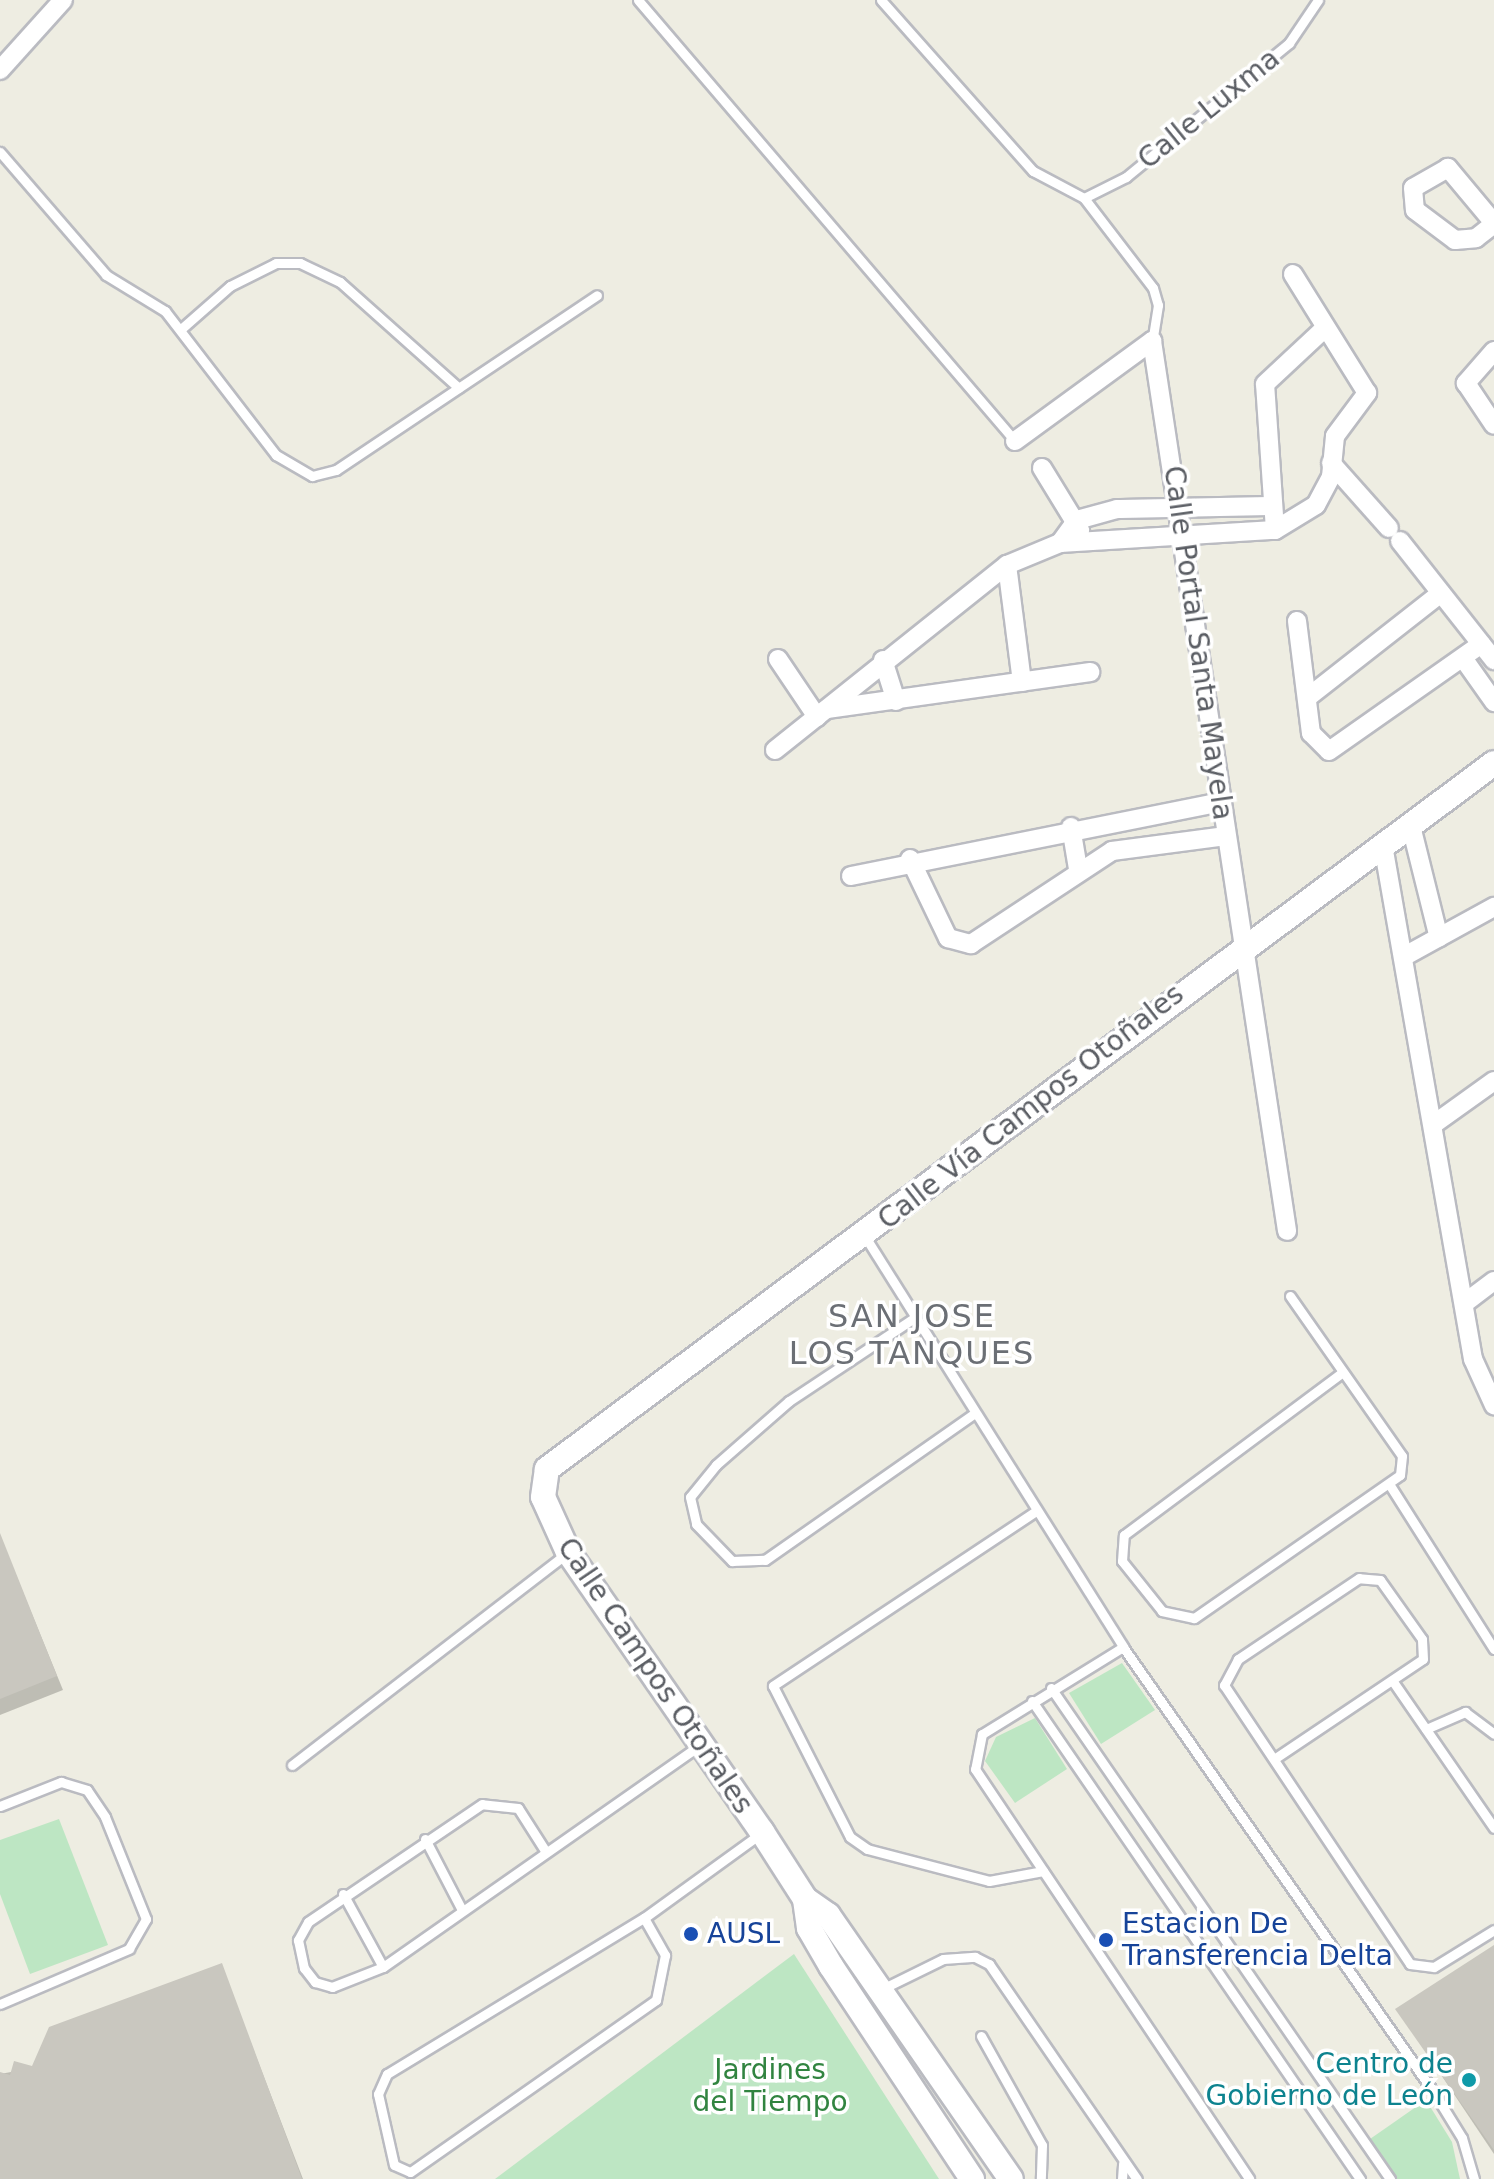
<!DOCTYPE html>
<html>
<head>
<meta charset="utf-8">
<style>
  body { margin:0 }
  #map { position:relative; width:1494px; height:2179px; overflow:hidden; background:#eeede2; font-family:"DejaVu Sans",sans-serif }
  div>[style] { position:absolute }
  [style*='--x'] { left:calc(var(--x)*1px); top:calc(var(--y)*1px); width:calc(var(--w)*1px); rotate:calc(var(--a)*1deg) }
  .green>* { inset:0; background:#bde6c3 }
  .shadow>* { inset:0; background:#0003 }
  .building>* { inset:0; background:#c9c7bf }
  .roads { filter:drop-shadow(2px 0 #babbc1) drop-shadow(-2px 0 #babbc1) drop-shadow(0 2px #babbc1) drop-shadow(0 -2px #babbc1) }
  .service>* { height:9px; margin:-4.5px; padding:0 4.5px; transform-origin:4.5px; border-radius:4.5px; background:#fff }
  .minor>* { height:18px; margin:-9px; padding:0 9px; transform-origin:9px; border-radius:9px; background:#fff }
  .tertiary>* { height:24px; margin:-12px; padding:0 12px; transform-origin:12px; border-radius:12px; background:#fff }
  .dots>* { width:22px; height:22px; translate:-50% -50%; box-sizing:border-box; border:4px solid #fff; border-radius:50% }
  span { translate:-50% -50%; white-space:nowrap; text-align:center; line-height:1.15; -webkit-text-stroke:7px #fff; paint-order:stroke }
  .street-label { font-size:28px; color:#5a5d63 }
  .transit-label { font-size:28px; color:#164399 }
  .left { translate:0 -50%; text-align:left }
  .culture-label { font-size:28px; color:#0d838f }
  .right { translate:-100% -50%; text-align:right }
  .park-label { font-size:28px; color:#318440 }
  .quarter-label { font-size:32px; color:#6b6f75; letter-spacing:2px }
</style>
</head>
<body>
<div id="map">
  <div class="green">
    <div style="clip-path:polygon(1122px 1663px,1155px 1710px,1101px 1744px,1069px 1693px)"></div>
    <div style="clip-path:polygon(1035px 1718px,1067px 1769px,1015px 1803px,985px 1761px,996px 1737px)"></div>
    <div style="clip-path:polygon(59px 1819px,108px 1945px,30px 1974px,0 1894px,0 1840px)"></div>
    <div style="clip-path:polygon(794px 1954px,939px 2179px,495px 2179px)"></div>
    <div style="clip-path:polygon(1426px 2100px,1452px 2142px,1460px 2179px,1397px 2179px,1370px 2139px)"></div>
  </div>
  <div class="shadow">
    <div style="clip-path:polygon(0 1536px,63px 1690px,0 1715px)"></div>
    <div style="clip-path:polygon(1494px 1947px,1494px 2154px,1397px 2009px)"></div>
    <div style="clip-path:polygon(221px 1965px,303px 2179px,0 2179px,0 2074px,33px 2068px)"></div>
  </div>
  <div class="building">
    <div style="clip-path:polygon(0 1533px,57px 1676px,0 1699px)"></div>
    <div style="clip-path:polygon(1494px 1945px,1494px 2150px,1395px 2009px)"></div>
    <div style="clip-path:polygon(222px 1963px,302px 2179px,0 2179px,0 2072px,10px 2075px,14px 2061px,32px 2066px,49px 2027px)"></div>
  </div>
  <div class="roads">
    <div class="service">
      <div style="--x:638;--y:0;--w:580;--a:49.47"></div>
      <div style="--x:881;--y:0;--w:229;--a:48.4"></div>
      <div style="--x:1033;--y:171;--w:58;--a:27.9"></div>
      <div style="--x:1084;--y:198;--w:47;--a:-26.6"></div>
      <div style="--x:1126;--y:177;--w:211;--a:-39.4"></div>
      <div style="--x:1289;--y:43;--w:52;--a:-56"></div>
      <div style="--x:0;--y:152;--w:162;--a:49.2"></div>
      <div style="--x:106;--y:275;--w:69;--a:31.4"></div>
      <div style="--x:165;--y:311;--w:182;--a:52.4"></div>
      <div style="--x:276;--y:455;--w:42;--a:30.3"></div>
      <div style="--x:312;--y:476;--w:25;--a:-14"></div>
      <div style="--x:336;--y:470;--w:314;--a:-33.8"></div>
      <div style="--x:1084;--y:198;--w:113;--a:52.5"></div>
      <div style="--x:1153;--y:288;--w:18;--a:74"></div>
      <div style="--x:1158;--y:305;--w:36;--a:99"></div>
      <div style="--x:181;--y:329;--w:65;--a:-41.3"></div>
      <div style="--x:230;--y:286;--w:51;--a:-26.6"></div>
      <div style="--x:276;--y:263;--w:24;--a:0"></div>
      <div style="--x:300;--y:263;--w:44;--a:25.4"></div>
      <div style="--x:340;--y:282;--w:159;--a:41.7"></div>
      <div style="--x:864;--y:1235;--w:487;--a:57.8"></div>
      <div style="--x:1123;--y:1647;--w:542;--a:55.08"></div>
      <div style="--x:1433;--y:2091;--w:55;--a:58.3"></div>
      <div style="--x:1462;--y:2138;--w:43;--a:73.7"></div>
      <div style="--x:1290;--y:1296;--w:195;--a:55"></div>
      <div style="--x:1402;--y:1456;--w:19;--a:96"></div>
      <div style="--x:1400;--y:1475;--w:251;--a:145.2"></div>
      <div style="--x:1194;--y:1618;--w:33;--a:-168"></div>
      <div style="--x:1162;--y:1611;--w:64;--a:-128.7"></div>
      <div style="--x:1122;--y:1561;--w:26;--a:-86"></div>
      <div style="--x:1124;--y:1535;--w:271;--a:-36.7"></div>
      <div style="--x:914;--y:1318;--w:150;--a:146.4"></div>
      <div style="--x:789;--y:1401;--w:97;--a:138.8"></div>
      <div style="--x:716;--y:1465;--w:41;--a:129.1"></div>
      <div style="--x:690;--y:1497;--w:28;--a:77"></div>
      <div style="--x:696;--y:1524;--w:52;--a:45.8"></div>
      <div style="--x:732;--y:1561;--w:33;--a:-2"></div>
      <div style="--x:765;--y:1560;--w:256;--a:-35"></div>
      <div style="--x:1391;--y:1487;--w:192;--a:57.6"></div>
      <div style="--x:1036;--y:1511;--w:316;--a:146.4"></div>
      <div style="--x:773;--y:1686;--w:169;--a:63"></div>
      <div style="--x:850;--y:1837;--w:21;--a:35"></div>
      <div style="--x:867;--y:1849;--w:126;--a:14.7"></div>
      <div style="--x:989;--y:1881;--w:55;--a:-10.5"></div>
      <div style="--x:1123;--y:1647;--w:166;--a:148.3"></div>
      <div style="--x:982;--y:1734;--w:36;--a:101"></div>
      <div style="--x:975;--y:1769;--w:493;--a:56.2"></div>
      <div style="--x:1394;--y:1683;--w:176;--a:55.4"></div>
      <div style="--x:1051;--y:1688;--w:597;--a:55.38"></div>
      <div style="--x:1032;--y:1701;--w:580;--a:55.54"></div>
      <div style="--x:1426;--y:1729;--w:43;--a:-23.6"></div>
      <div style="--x:1465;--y:1712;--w:36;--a:37"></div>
      <div style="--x:1274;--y:1759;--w:179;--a:-33.9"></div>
      <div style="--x:1423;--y:1659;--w:20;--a:-93"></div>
      <div style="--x:1422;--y:1639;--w:72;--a:-125.4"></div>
      <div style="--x:1380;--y:1580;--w:21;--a:-175"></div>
      <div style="--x:1359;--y:1578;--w:146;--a:146.2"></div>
      <div style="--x:1238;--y:1659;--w:30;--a:118"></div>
      <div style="--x:1224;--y:1685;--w:335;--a:56.3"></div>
      <div style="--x:1410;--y:1964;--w:24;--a:7"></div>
      <div style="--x:1434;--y:1967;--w:70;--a:-31.7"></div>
      <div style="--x:292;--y:1765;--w:346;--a:-37.6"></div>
      <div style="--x:0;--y:1806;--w:66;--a:-21.5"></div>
      <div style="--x:61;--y:1782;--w:27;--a:17"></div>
      <div style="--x:87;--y:1790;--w:32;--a:56"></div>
      <div style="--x:105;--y:1817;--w:110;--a:68.1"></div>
      <div style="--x:146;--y:1919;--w:34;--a:120"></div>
      <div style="--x:129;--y:1949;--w:140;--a:156.9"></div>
      <div style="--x:425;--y:1839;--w:80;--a:62.5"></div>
      <div style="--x:546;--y:1852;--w:52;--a:-122.5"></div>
      <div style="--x:518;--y:1808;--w:36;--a:-174"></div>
      <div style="--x:482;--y:1804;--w:210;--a:145.9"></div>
      <div style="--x:308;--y:1922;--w:21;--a:119"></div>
      <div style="--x:298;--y:1940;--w:29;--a:78"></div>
      <div style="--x:304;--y:1968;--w:18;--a:52"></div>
      <div style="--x:315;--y:1982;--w:18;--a:16"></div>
      <div style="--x:332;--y:1987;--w:55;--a:-21.4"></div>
      <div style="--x:383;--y:1967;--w:388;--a:-35"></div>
      <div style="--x:343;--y:1894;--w:83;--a:61.3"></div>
      <div style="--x:644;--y:1918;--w:43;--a:60.4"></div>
      <div style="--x:665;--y:1955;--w:46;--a:101.3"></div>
      <div style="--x:656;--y:2000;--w:300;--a:145"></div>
      <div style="--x:410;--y:2172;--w:17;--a:-156"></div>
      <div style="--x:394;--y:2165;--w:73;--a:-102.7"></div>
      <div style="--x:378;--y:2094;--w:22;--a:-66"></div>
      <div style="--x:387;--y:2074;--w:301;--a:-31.3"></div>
      <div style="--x:644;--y:1918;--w:143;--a:-35.9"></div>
      <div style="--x:880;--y:1990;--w:70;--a:-26.2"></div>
      <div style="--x:943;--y:1959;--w:32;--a:-4"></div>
      <div style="--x:975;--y:1957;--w:16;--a:27"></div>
      <div style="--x:989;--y:1964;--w:261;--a:55.5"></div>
      <div style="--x:981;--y:2036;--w:125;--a:60.8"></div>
      <div style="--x:1042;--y:2145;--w:34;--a:92"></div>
      <div style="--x:1122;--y:2179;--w:16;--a:-86"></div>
    </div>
    <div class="minor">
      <div style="--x:0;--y:70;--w:94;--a:-48"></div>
      <div style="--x:1494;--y:223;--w:72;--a:-129.9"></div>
      <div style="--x:1448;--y:168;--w:40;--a:150.3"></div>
      <div style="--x:1413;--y:188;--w:22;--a:85"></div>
      <div style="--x:1415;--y:210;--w:50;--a:36.9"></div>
      <div style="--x:1455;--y:240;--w:21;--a:-5"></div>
      <div style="--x:1476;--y:238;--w:23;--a:-38"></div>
      <div style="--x:1494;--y:351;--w:43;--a:131.2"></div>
      <div style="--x:1466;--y:383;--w:50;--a:56.3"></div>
      <div style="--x:1015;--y:441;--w:170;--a:-36.1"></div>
      <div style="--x:1152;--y:341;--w:900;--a:81.37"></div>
      <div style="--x:1331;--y:463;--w:87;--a:48.3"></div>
      <div style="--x:1042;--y:468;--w:73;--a:58.5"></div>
      <div style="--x:1275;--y:530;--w:146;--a:-93.9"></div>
      <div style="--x:1265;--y:384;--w:82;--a:-43"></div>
      <div style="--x:1400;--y:541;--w:152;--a:51.7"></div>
      <div style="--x:1060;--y:543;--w:29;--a:-54"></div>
      <div style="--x:1077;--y:520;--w:41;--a:-15.4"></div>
      <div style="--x:1117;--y:509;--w:156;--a:-1.1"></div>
      <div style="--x:1007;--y:565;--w:118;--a:82.7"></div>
      <div style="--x:1297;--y:621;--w:113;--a:82.9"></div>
      <div style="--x:1311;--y:733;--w:25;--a:45"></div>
      <div style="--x:1329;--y:751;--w:186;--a:-35.1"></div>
      <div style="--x:1463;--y:658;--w:54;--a:54.8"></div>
      <div style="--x:778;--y:659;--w:70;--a:56.1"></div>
      <div style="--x:883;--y:660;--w:43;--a:72.4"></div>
      <div style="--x:1307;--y:698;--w:170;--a:-38.1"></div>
      <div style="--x:827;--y:709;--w:266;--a:-8"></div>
      <div style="--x:775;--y:750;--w:297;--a:-38.6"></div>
      <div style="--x:1007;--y:565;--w:57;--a:-22.5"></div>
      <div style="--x:1060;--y:543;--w:215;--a:-3.5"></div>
      <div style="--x:1275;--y:530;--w:48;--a:-31.4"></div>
      <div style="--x:1316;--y:505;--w:32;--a:-62"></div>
      <div style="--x:1331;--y:477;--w:41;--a:-84.4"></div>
      <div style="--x:1335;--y:436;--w:54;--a:-53.3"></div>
      <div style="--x:1367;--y:393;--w:140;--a:-121.9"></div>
      <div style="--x:1411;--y:826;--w:115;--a:76"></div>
      <div style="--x:1071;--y:827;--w:43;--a:80.5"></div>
      <div style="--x:1383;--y:845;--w:522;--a:80.07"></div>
      <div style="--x:1473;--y:1359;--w:51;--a:65.5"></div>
      <div style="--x:910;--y:859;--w:88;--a:64.3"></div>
      <div style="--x:948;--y:938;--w:24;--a:15"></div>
      <div style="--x:971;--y:944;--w:169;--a:-33.4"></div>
      <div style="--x:1112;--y:851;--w:115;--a:-7.5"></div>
      <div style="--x:851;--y:876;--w:377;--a:-11.3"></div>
      <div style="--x:1403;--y:957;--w:104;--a:-28.8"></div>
      <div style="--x:1434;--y:1124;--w:74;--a:-35.6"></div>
      <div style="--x:1466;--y:1302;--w:35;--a:-37"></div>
    </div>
    <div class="tertiary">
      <div style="--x:805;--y:1899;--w:28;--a:35"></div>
      <div style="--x:828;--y:1915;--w:321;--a:55.3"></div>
      <div style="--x:972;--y:2179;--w:255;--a:-123.5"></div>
      <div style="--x:831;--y:1966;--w:44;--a:-120.1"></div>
      <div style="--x:809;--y:1928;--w:29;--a:-98"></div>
      <div style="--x:805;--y:1899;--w:80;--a:-122.7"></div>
      <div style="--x:762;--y:1832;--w:341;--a:-124.7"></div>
      <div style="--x:568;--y:1552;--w:60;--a:-114.4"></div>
      <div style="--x:543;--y:1497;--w:28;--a:-82"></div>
      <div style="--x:547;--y:1469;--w:1181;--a:-36.7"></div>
    </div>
  </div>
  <div class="dots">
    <div style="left:691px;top:1934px;background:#1a4fb4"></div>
    <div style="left:1106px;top:1940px;background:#1a4fb4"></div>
    <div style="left:1469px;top:2080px;background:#0f9aa8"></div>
  </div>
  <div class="street-label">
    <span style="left:1209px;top:109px;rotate:-39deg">Calle Luxma</span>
    <span style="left:1198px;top:643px;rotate:82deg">Calle Portal Santa Mayela</span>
    <span style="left:1031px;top:1107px;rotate:-38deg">Calle Vía Campos Otoñales</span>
    <span style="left:655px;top:1676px;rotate:56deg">Calle Campos Otoñales</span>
  </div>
  <div class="transit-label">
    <span class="left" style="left:1122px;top:1940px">Estacion De<br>Transferencia Delta</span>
    <span class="left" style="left:707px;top:1934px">AUSL</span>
  </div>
  <div class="culture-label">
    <span class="right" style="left:1453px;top:2080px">Centro de<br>Gobierno de León</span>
  </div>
  <div class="park-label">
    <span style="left:770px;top:2086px">Jardines<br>del Tiempo</span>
  </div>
  <div class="quarter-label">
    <span style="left:912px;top:1335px">SAN JOSE<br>LOS TANQUES</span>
  </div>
</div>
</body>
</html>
